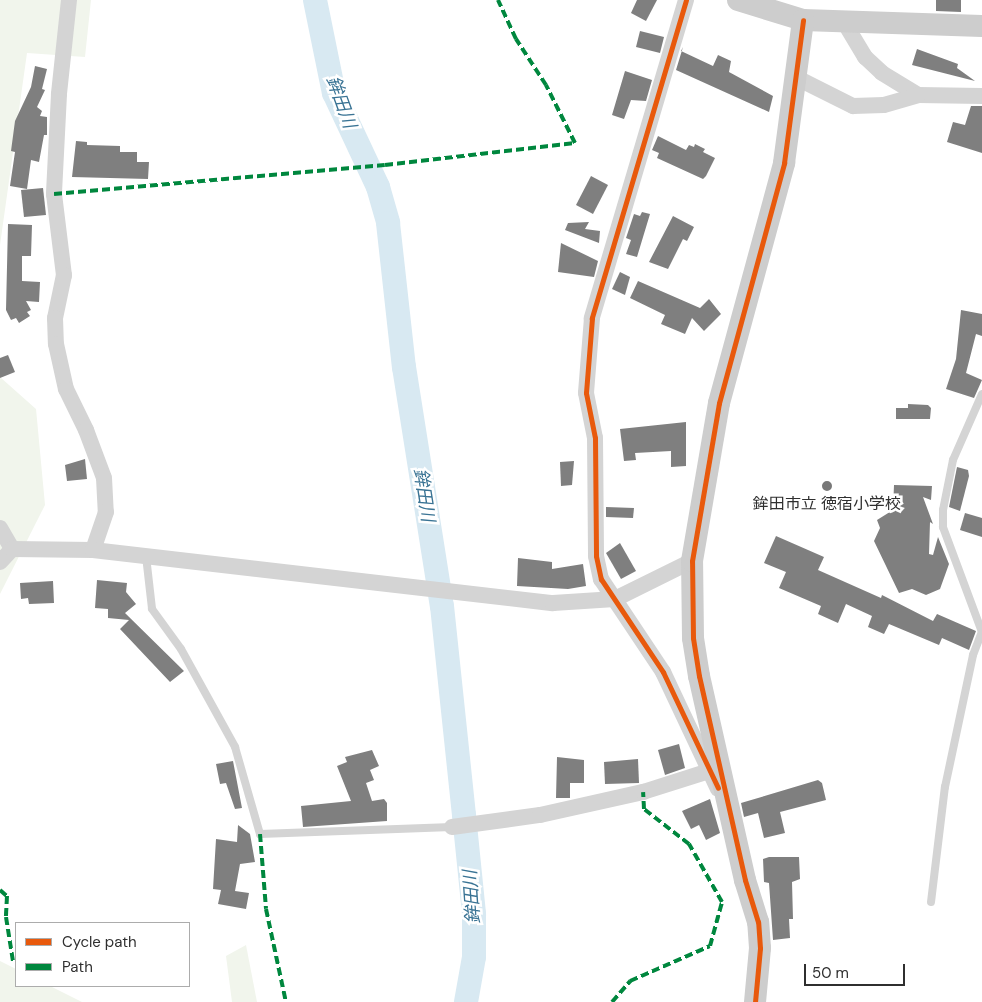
<!DOCTYPE html>
<html>
<head>
<meta charset="utf-8">
<style>
  body { margin:0 }
  #map { position:relative; width:982px; height:1002px; overflow:hidden; background:#fff; font-family:"DM Sans","Noto Sans JP",sans-serif }
  div>[style] { position:absolute }
  [style*='--x'] { left:calc(var(--x)*1px); top:calc(var(--y)*1px); width:calc(var(--w)*1px); rotate:calc(var(--a)*1deg) }
  .green>* { inset:0; background:#f1f5ec }
  .river>* { height:24px; margin:-12px; padding:0 12px; transform-origin:12px; border-radius:12px; background:#d8e9f2 }
  .building>* { inset:0; background:#7f7f7f }
  .lane>* { height:8px; margin:-4px; padding:0 4px; transform-origin:4px; border-radius:4px; background:#d4d4d4 }
  .street>* { height:16px; margin:-8px; padding:0 8px; transform-origin:8px; border-radius:8px; background:#d4d4d4 }
  .secondary>* { height:22px; margin:-11px; padding:0 11px; transform-origin:11px; border-radius:11px; background:#cdcdcd }
  .quiet>* { height:4px; margin-top:-2px; transform-origin:0; background:repeating-linear-gradient(90deg,#00873e 0 8px,transparent 0 12px) }
  .cycleway>* { height:5px; margin:-2.5px; padding:0 2.5px; transform-origin:2.5px; border-radius:2.5px; background:#e8590c }
  .dots>* { width:14px; height:14px; translate:-50% -50%; box-sizing:border-box; border:2px solid #fff; border-radius:50% }
  span { translate:-50% -50%; white-space:nowrap; text-align:center; line-height:1.15; -webkit-text-stroke:5px #fff; paint-order:stroke }
  .poi-label { font-size:16px; color:#2f2f2f }
  .water-label { font-size:18px; color:#397394; font-style:italic }
  .legend { position:absolute; left:15px; top:922px; width:175px; height:65px; box-sizing:border-box; background:#fff; border:1px solid #acacac; margin:0; padding:6px 9px; list-style:none; font-size:15px; color:#2f2f2f }
  .legend li { display:flex; align-items:center; gap:10px; height:25px }
  .legend b { width:25px; border:1px solid #acacac }
  .scale { position:absolute; left:804px; top:964px; width:101px; height:22px; box-sizing:border-box; border:2px solid #2f2f2f; border-top:0; padding-left:6px; font-size:15px; line-height:18px; white-space:nowrap; color:#2f2f2f; -webkit-text-stroke:4px #fff; paint-order:stroke }
</style>
</head>
<body>
<div id="map">
  <div class="green">
    <div style="clip-path:polygon(0 0,91px 0,85px 57px,27px 53px,0 245px)"></div>
    <div style="clip-path:polygon(0 377px,36px 409px,45px 505px,0 594px)"></div>
    <div style="clip-path:polygon(246px 945px,257px 1002px,232px 1002px,226px 956px)"></div>
    <div style="clip-path:polygon(0 961px,16px 969px,16px 986px,50px 986px,82px 1002px,0 1002px)"></div>
  </div>
  <div class="river">
    <div style="--x:315;--y:0;--w:95;--a:78.5"></div>
    <div style="--x:334;--y:93;--w:104;--a:64.9"></div>
    <div style="--x:378;--y:187;--w:37;--a:74"></div>
    <div style="--x:388;--y:223;--w:145;--a:83.7"></div>
    <div style="--x:404;--y:367;--w:242;--a:81"></div>
    <div style="--x:442;--y:606;--w:210;--a:84"></div>
    <div style="--x:464;--y:815;--w:100;--a:84.2"></div>
    <div style="--x:474;--y:914;--w:43;--a:90"></div>
    <div style="--x:474;--y:957;--w:46;--a:100.1"></div>
  </div>
  <div class="building">
    <div style="clip-path:polygon(637px 0,657px 0,646px 21px,631px 13px)"></div>
    <div style="clip-path:polygon(936px 0,961px 0,961px 12px,936px 11px)"></div>
    <div style="clip-path:polygon(640px 31px,664px 37px,660px 53px,636px 47px)"></div>
    <div style="clip-path:polygon(683px 47px,681px 51px,713px 66px,718px 55px,731px 61px,729px 72px,773px 96px,769px 112px,676px 70px)"></div>
    <div style="clip-path:polygon(917px 49px,958px 64px,957px 68px,975px 81px,912px 65px)"></div>
    <div style="clip-path:polygon(35px 66px,47px 69px,42px 89px,45px 90px,37px 107px,42px 111px,40px 116px,47px 117px,47px 135px,44px 135px,39px 162px,31px 160px,27px 189px,10px 186px,15px 152px,11px 151px,15px 121px,31px 87px)"></div>
    <div style="clip-path:polygon(625px 71px,652px 80px,646px 101px,631px 100px,624px 119px,612px 115px)"></div>
    <div style="clip-path:polygon(971px 106px,982px 106px,982px 153px,947px 142px,953px 122px,965px 125px)"></div>
    <div style="clip-path:polygon(658px 136px,686px 150px,689px 145px,694px 147px,695px 144px,705px 149px,703px 152px,715px 158px,706px 176px,703px 179px,657px 158px,659px 153px,652px 150px)"></div>
    <div style="clip-path:polygon(76px 141px,87px 142px,87px 145px,120px 146px,120px 152px,137px 152px,137px 162px,149px 162px,148px 179px,72px 177px)"></div>
    <div style="clip-path:polygon(591px 176px,608px 185px,593px 214px,576px 205px)"></div>
    <div style="clip-path:polygon(43px 188px,46px 215px,24px 217px,21px 190px)"></div>
    <div style="clip-path:polygon(642px 212px,650px 214px,637px 257px,626px 254px,631px 240px,626px 238px,634px 214px,640px 216px)"></div>
    <div style="clip-path:polygon(673px 216px,694px 227px,687px 241px,683px 239px,668px 269px,649px 262px)"></div>
    <div style="clip-path:polygon(589px 222px,585px 229px,600px 231px,599px 243px,565px 230px,568px 223px)"></div>
    <div style="clip-path:polygon(8px 224px,32px 225px,31px 256px,22px 256px,22px 281px,40px 282px,39px 302px,26px 301px,31px 310px,27px 312px,30px 316px,19px 323px,16px 318px,11px 320px,6px 310px)"></div>
    <div style="clip-path:polygon(561px 243px,598px 261px,594px 277px,558px 272px)"></div>
    <div style="clip-path:polygon(620px 272px,630px 277px,625px 295px,612px 289px)"></div>
    <div style="clip-path:polygon(638px 281px,700px 308px,709px 299px,721px 314px,704px 331px,692px 318px,685px 334px,661px 324px,665px 315px,630px 298px)"></div>
    <div style="clip-path:polygon(961px 310px,982px 314px,982px 336px,976px 334px,966px 373px,982px 380px,974px 398px,946px 389px,956px 359px)"></div>
    <div style="clip-path:polygon(8px 355px,15px 372px,0 378px,0 358px)"></div>
    <div style="clip-path:polygon(908px 404px,928px 405px,931px 408px,930px 419px,896px 419px,896px 408px,908px 408px)"></div>
    <div style="clip-path:polygon(686px 422px,686px 466px,671px 467px,671px 451px,635px 453px,636px 460px,624px 461px,620px 429px)"></div>
    <div style="clip-path:polygon(85px 459px,87px 479px,67px 481px,65px 465px)"></div>
    <div style="clip-path:polygon(574px 461px,572px 485px,561px 486px,560px 462px)"></div>
    <div style="clip-path:polygon(957px 467px,968px 470px,969px 476px,960px 511px,949px 507px)"></div>
    <div style="clip-path:polygon(894px 485px,932px 486px,931px 500px,923px 497px,933px 524px,930px 522px,929px 554px,933px 555px,938px 537px,949px 564px,940px 589px,926px 595px,912px 589px,899px 593px,874px 541px,880px 528px,877px 520px,893px 510px)"></div>
    <div style="clip-path:polygon(606px 507px,634px 508px,633px 518px,606px 517px)"></div>
    <div style="clip-path:polygon(965px 513px,982px 518px,982px 537px,960px 530px)"></div>
    <div style="clip-path:polygon(776px 536px,824px 557px,818px 570px,881px 598px,882px 595px,933px 621px,937px 614px,976px 631px,969px 650px,942px 638px,939px 645px,889px 624px,884px 634px,868px 627px,872px 616px,846px 604px,838px 623px,818px 614px,821px 606px,779px 588px,786px 572px,764px 563px)"></div>
    <div style="clip-path:polygon(620px 543px,636px 571px,621px 579px,606px 553px)"></div>
    <div style="clip-path:polygon(518px 558px,552px 562px,552px 569px,583px 564px,586px 586px,568px 589px,517px 586px)"></div>
    <div style="clip-path:polygon(97px 580px,127px 583px,126px 592px,136px 604px,125px 613px,184px 671px,170px 682px,120px 629px,129px 620px,108px 618px,108px 609px,95px 608px)"></div>
    <div style="clip-path:polygon(53px 581px,54px 603px,29px 604px,28px 598px,21px 599px,20px 583px)"></div>
    <div style="clip-path:polygon(679px 744px,685px 768px,665px 775px,658px 750px)"></div>
    <div style="clip-path:polygon(372px 750px,379px 766px,370px 770px,374px 780px,366px 783px,372px 801px,384px 799px,387px 803px,387px 821px,303px 827px,301px 806px,351px 801px,337px 766px,347px 762px,345px 757px)"></div>
    <div style="clip-path:polygon(557px 757px,584px 760px,584px 783px,570px 783px,570px 798px,556px 798px)"></div>
    <div style="clip-path:polygon(638px 759px,639px 783px,605px 784px,604px 762px)"></div>
    <div style="clip-path:polygon(233px 761px,242px 808px,235px 809px,226px 783px,220px 784px,216px 764px)"></div>
    <div style="clip-path:polygon(818px 780px,822px 783px,826px 800px,780px 812px,785px 833px,764px 838px,758px 813px,744px 817px,741px 803px)"></div>
    <div style="clip-path:polygon(710px 799px,720px 833px,706px 840px,699px 825px,691px 829px,682px 811px)"></div>
    <div style="clip-path:polygon(238px 825px,250px 834px,255px 862px,240px 864px,235px 891px,249px 893px,246px 909px,218px 904px,221px 890px,213px 889px,216px 839px,237px 842px)"></div>
    <div style="clip-path:polygon(769px 857px,799px 857px,800px 879px,792px 882px,793px 919px,789px 919px,790px 938px,773px 940px,769px 883px,764px 882px,763px 859px)"></div>
  </div>
  <div class="lane">
    <div style="--x:146;--y:556;--w:53;--a:83.5"></div>
    <div style="--x:152;--y:609;--w:49;--a:54.1"></div>
    <div style="--x:181;--y:649;--w:112;--a:61.1"></div>
    <div style="--x:235;--y:747;--w:91;--a:74"></div>
    <div style="--x:260;--y:834;--w:192;--a:-2.1"></div>
    <div style="--x:931;--y:902;--w:116;--a:-83.1"></div>
    <div style="--x:945;--y:787;--w:135;--a:-78"></div>
    <div style="--x:973;--y:655;--w:25;--a:-69"></div>
    <div style="--x:982;--y:632;--w:112;--a:-110.4"></div>
    <div style="--x:943;--y:527;--w:17;--a:-90"></div>
    <div style="--x:943;--y:510;--w:51;--a:-78.7"></div>
    <div style="--x:953;--y:460;--w:72;--a:-66.3"></div>
  </div>
  <div class="street">
    <div style="--x:69;--y:0;--w:95;--a:96.1"></div>
    <div style="--x:59;--y:94;--w:100;--a:92.9"></div>
    <div style="--x:54;--y:194;--w:82;--a:83"></div>
    <div style="--x:64;--y:275;--w:44;--a:101.8"></div>
    <div style="--x:55;--y:318;--w:26;--a:88"></div>
    <div style="--x:56;--y:344;--w:46;--a:77.5"></div>
    <div style="--x:66;--y:389;--w:46;--a:64"></div>
    <div style="--x:86;--y:430;--w:51;--a:69.4"></div>
    <div style="--x:104;--y:478;--w:34;--a:87"></div>
    <div style="--x:106;--y:512;--w:40;--a:108.9"></div>
    <div style="--x:686;--y:0;--w:332;--a:106.5"></div>
    <div style="--x:592;--y:318;--w:75;--a:94.6"></div>
    <div style="--x:586;--y:393;--w:46;--a:78.7"></div>
    <div style="--x:595;--y:438;--w:118;--a:89.5"></div>
    <div style="--x:596;--y:556;--w:24;--a:78"></div>
    <div style="--x:601;--y:579;--w:112;--a:56.3"></div>
    <div style="--x:663;--y:672;--w:129;--a:64.8"></div>
    <div style="--x:844;--y:22;--w:41;--a:59"></div>
    <div style="--x:865;--y:57;--w:23;--a:43"></div>
    <div style="--x:882;--y:73;--w:42;--a:31.4"></div>
    <div style="--x:918;--y:95;--w:64;--a:0.9"></div>
    <div style="--x:795;--y:77;--w:65;--a:26.6"></div>
    <div style="--x:853;--y:106;--w:31;--a:-2"></div>
    <div style="--x:884;--y:105;--w:35;--a:-16"></div>
    <div style="--x:0;--y:528;--w:24;--a:60"></div>
    <div style="--x:0;--y:562;--w:18;--a:-47"></div>
    <div style="--x:12;--y:549;--w:81;--a:0.7"></div>
    <div style="--x:93;--y:550;--w:463;--a:6.6"></div>
    <div style="--x:553;--y:603;--w:62;--a:-3.7"></div>
    <div style="--x:615;--y:599;--w:86;--a:-26.3"></div>
    <div style="--x:452;--y:827;--w:89;--a:-7.8"></div>
    <div style="--x:540;--y:815;--w:106;--a:-12.6"></div>
    <div style="--x:643;--y:792;--w:69;--a:-17.7"></div>
  </div>
  <div class="secondary">
    <div style="--x:738;--y:0;--w:68;--a:17.1"></div>
    <div style="--x:803;--y:20;--w:179;--a:1.9"></div>
    <div style="--x:755;--y:1002;--w:54;--a:-84.7"></div>
    <div style="--x:760;--y:948;--w:26;--a:-94"></div>
    <div style="--x:758;--y:922;--w:44;--a:-107.2"></div>
    <div style="--x:745;--y:880;--w:209;--a:-102.7"></div>
    <div style="--x:699;--y:676;--w:38;--a:-99"></div>
    <div style="--x:693;--y:638;--w:77;--a:-90.7"></div>
    <div style="--x:692;--y:561;--w:160;--a:-80.3"></div>
    <div style="--x:719;--y:403;--w:249;--a:-74.8"></div>
    <div style="--x:784;--y:163;--w:144;--a:-82.4"></div>
  </div>
  <div class="quiet">
    <div style="--x:54;--y:194;--w:332;--a:-5"></div>
    <div style="--x:385;--y:165;--w:191;--a:-6.6"></div>
    <div style="--x:575;--y:143;--w:65;--a:-116.6"></div>
    <div style="--x:546;--y:85;--w:55;--a:-123.1"></div>
    <div style="--x:516;--y:39;--w:43;--a:-114.8"></div>
    <div style="--x:260;--y:834;--w:75;--a:85.4"></div>
    <div style="--x:266;--y:909;--w:95;--a:77.9"></div>
    <div style="--x:0;--y:890;--w:9;--a:41"></div>
    <div style="--x:7;--y:896;--w:21;--a:93"></div>
    <div style="--x:6;--y:917;--w:45;--a:81"></div>
    <div style="--x:612;--y:1002;--w:28;--a:-49"></div>
    <div style="--x:630;--y:981;--w:87;--a:-23.6"></div>
    <div style="--x:710;--y:946;--w:46;--a:-74.7"></div>
    <div style="--x:722;--y:902;--w:67;--a:-119.6"></div>
    <div style="--x:689;--y:844;--w:57;--a:-142.1"></div>
    <div style="--x:644;--y:809;--w:17;--a:-93"></div>
  </div>
  <div class="cycleway">
    <div style="--x:686;--y:0;--w:332;--a:106.5"></div>
    <div style="--x:592;--y:318;--w:75;--a:94.6"></div>
    <div style="--x:586;--y:393;--w:46;--a:78.7"></div>
    <div style="--x:595;--y:438;--w:118;--a:89.5"></div>
    <div style="--x:596;--y:556;--w:24;--a:78"></div>
    <div style="--x:601;--y:579;--w:112;--a:56.3"></div>
    <div style="--x:663;--y:672;--w:128;--a:64.6"></div>
    <div style="--x:755;--y:1002;--w:54;--a:-84.7"></div>
    <div style="--x:760;--y:948;--w:26;--a:-94"></div>
    <div style="--x:758;--y:922;--w:44;--a:-107.2"></div>
    <div style="--x:745;--y:880;--w:209;--a:-102.7"></div>
    <div style="--x:699;--y:676;--w:38;--a:-99"></div>
    <div style="--x:693;--y:638;--w:77;--a:-90.7"></div>
    <div style="--x:692;--y:561;--w:160;--a:-80.3"></div>
    <div style="--x:719;--y:403;--w:249;--a:-74.8"></div>
    <div style="--x:784;--y:163;--w:144;--a:-82.4"></div>
  </div>
  <div class="dots">
    <div style="left:827px;top:486px;background:#787878"></div>
  </div>
  <div class="poi-label">
    <span style="left:827px;top:504px">鉾田市立 徳宿小学校</span>
  </div>
  <div class="water-label">
    <span style="left:341px;top:102px;rotate:70deg">鉾田川</span>
    <span style="left:424px;top:495px;rotate:81deg">鉾田川</span>
    <span style="left:472px;top:897px;rotate:-94deg">鉾田川</span>
  </div>
  <ul class="legend">
  <li><b style="height:6px;background:#e8590c"></b>Cycle path</li>
  <li><b style="height:6px;background:#00873e"></b>Path</li>
  </ul>
  <div class="scale">50 m</div>
</div>
</body>
</html>
